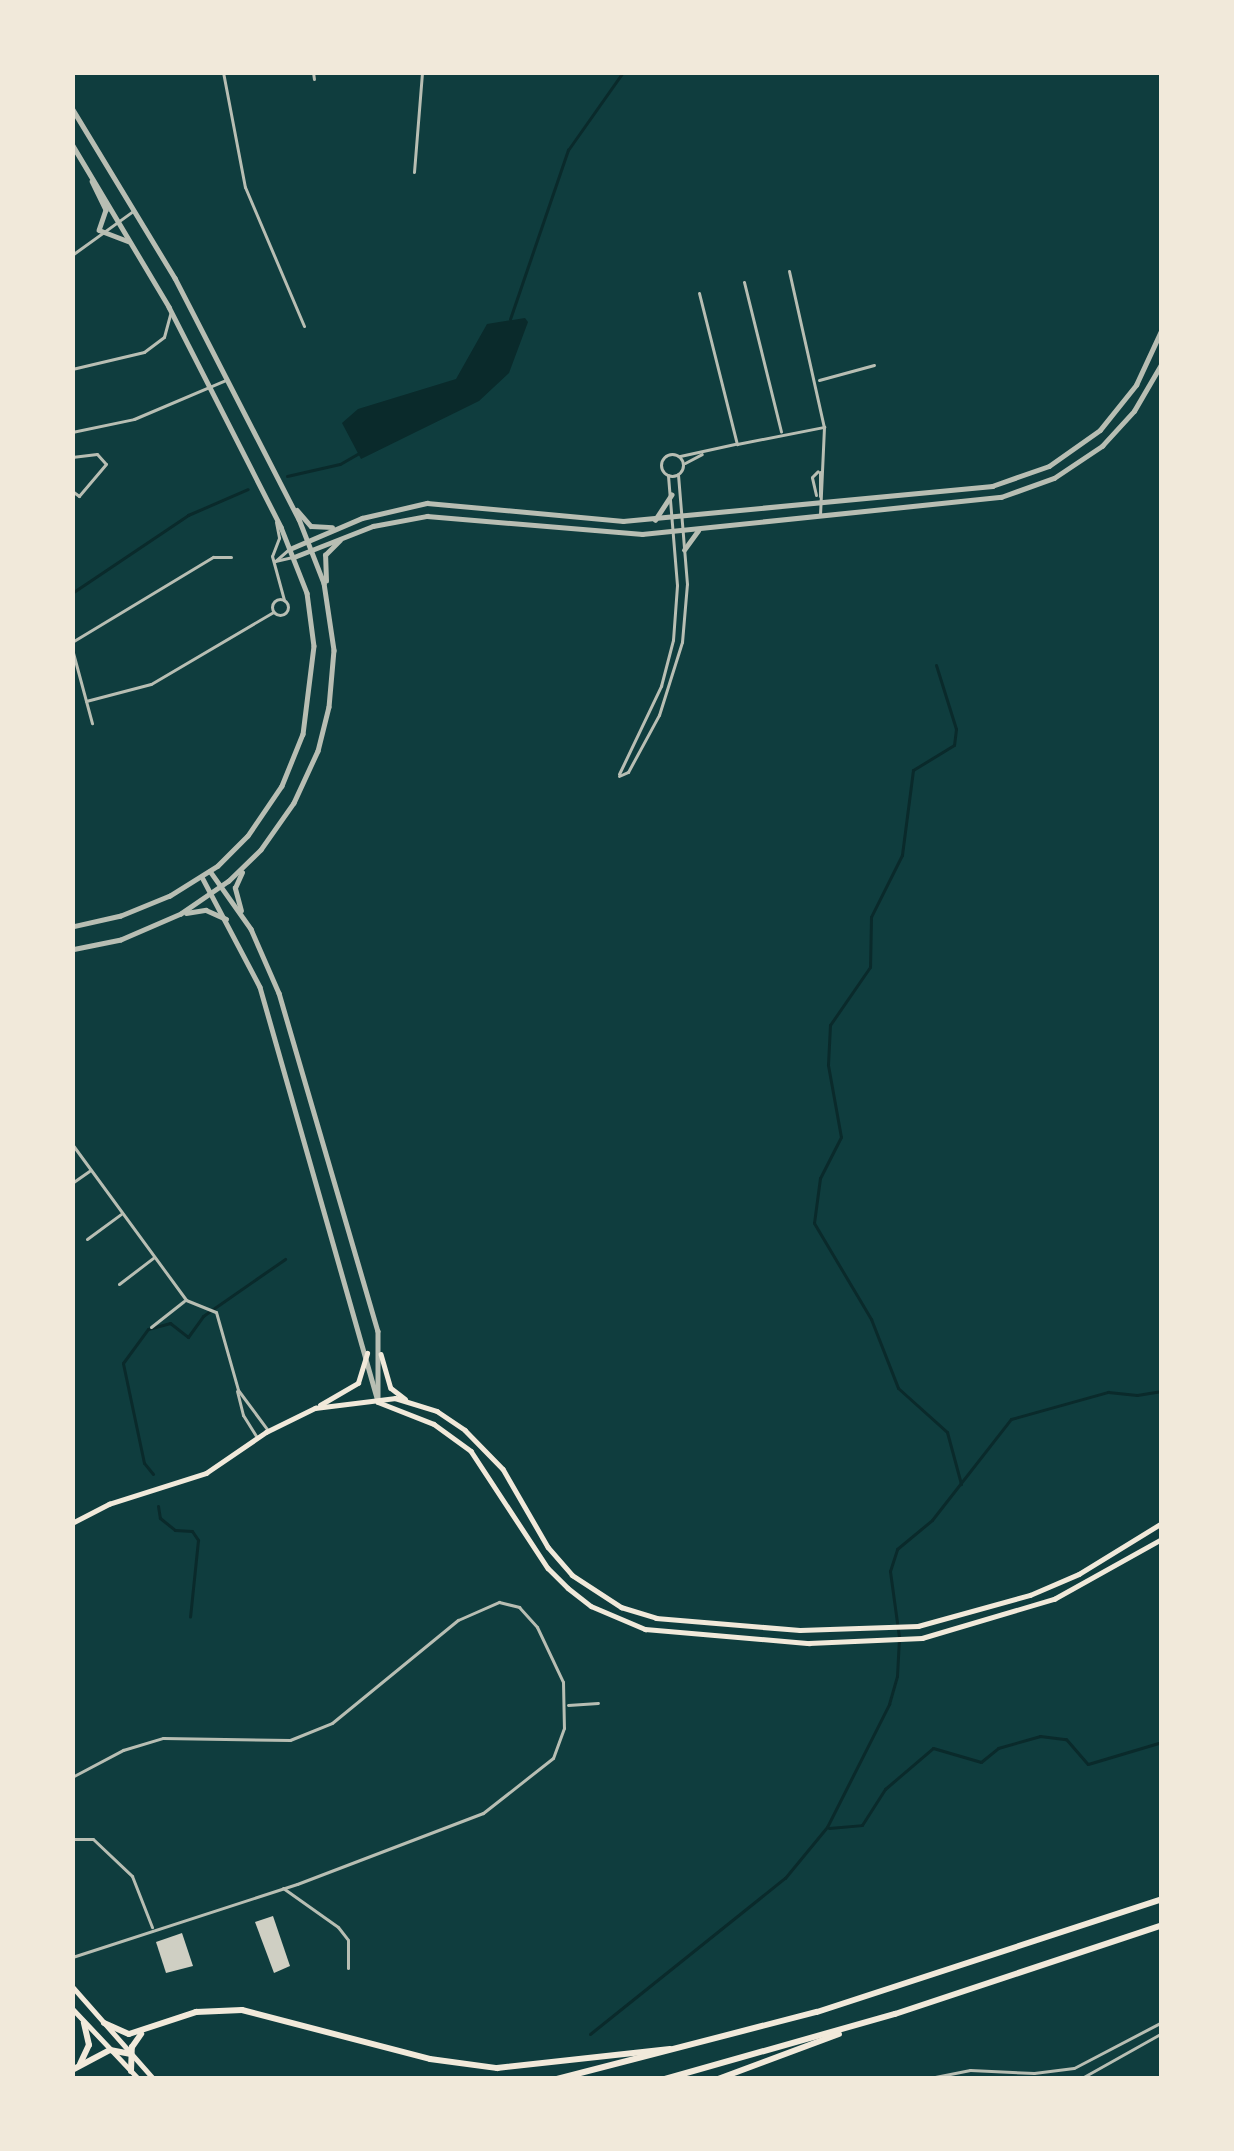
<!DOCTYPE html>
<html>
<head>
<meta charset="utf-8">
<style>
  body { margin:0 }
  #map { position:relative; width:1234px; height:2151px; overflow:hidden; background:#0f3d3e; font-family:"PT Sans Narrow",sans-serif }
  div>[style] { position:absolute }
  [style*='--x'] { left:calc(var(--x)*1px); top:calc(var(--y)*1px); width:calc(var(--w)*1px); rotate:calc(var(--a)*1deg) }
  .water>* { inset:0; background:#0a2a2b }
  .stream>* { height:3px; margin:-1.5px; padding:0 1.5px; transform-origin:1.5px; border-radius:1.5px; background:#0a2a2b }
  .building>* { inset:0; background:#cfcfc3 }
  .minor>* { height:3px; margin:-1.5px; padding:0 1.5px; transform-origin:1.5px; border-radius:1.5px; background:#b8beb3 }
  .minor>.ring { margin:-1.5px; padding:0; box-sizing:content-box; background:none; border:3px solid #b8beb3; border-radius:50% }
  .tertiary>* { height:4.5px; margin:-2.25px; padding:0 2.25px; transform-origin:2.25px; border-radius:2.25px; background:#b8beb3 }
  .secondary>* { height:4.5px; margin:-2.25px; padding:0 2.25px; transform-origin:2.25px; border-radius:2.25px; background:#f1e9da }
  .primary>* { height:4.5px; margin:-2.25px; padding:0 2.25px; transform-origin:2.25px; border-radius:2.25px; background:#f1e9da }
  .motorway>* { height:6px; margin:-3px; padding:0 3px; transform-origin:3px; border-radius:3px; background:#f1e9da }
  span { translate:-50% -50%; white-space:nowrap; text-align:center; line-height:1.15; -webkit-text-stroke:10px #f1e9da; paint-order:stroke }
  .frame { position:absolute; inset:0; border:75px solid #f1e9da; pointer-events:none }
</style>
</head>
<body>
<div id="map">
  <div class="water">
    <div style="clip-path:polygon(525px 318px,528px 322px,509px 373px,479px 401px,361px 459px,342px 423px,358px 409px,456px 379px,487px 324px)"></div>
  </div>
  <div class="stream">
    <div style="--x:510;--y:319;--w:179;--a:-71.1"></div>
    <div style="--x:568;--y:150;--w:95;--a:-54.8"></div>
    <div style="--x:287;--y:476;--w:54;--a:-12.8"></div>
    <div style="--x:340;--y:464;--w:22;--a:-30"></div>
    <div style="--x:72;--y:593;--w:140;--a:-33.9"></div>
    <div style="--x:188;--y:515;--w:65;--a:-23.4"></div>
    <div style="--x:936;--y:665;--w:67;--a:72.6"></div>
    <div style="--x:956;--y:729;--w:16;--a:97"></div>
    <div style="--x:954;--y:745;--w:48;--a:148.6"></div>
    <div style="--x:913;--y:770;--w:86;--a:97.4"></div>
    <div style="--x:902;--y:855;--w:69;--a:116.6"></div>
    <div style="--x:871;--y:917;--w:50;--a:91.1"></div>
    <div style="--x:870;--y:967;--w:70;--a:124.6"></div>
    <div style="--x:830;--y:1025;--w:40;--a:92.9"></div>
    <div style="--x:828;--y:1065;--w:73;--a:79.8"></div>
    <div style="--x:841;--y:1137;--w:46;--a:117.1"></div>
    <div style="--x:820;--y:1178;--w:45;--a:97.6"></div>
    <div style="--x:814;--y:1223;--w:112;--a:59.3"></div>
    <div style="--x:871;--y:1319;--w:74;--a:68.6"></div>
    <div style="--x:898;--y:1388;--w:66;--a:41.9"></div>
    <div style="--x:947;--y:1432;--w:54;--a:74.9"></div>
    <div style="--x:153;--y:1474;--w:14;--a:-129"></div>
    <div style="--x:144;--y:1463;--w:102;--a:-101.9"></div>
    <div style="--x:123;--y:1363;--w:42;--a:-53.7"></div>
    <div style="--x:148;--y:1329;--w:23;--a:-15"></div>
    <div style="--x:170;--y:1323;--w:23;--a:38"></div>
    <div style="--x:188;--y:1337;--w:26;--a:-54"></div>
    <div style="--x:203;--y:1316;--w:100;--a:-34.8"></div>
    <div style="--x:158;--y:1506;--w:12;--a:81"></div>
    <div style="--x:160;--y:1518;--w:19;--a:39"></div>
    <div style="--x:175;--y:1530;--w:17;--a:3"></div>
    <div style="--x:192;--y:1531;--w:11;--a:56"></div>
    <div style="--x:198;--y:1540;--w:77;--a:95.9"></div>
    <div style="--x:829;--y:1828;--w:33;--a:-5"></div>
    <div style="--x:862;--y:1825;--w:43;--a:-57.4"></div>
    <div style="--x:885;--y:1789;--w:63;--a:-40.5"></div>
    <div style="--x:933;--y:1748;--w:50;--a:16.3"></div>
    <div style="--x:981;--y:1762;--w:22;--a:-39"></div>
    <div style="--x:998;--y:1748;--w:44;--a:-15.9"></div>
    <div style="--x:1040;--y:1736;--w:26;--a:7"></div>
    <div style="--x:1066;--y:1739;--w:33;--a:49"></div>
    <div style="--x:1088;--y:1764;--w:77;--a:-16.6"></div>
    <div style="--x:590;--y:2034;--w:250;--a:-38.7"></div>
    <div style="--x:785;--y:1878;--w:66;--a:-50.5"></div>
    <div style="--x:827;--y:1827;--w:138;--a:-63.2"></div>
    <div style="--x:889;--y:1704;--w:29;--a:-74"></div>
    <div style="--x:897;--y:1676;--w:39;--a:-87"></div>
    <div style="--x:899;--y:1637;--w:67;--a:-97.8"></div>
    <div style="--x:890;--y:1571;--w:23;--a:-72"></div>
    <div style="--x:897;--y:1549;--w:45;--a:-39.6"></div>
    <div style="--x:932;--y:1520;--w:128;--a:-52"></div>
    <div style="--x:1011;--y:1419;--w:101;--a:-15.6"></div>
    <div style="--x:1108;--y:1392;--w:29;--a:6"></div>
    <div style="--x:1137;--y:1395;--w:25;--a:-9"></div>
  </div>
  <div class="building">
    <div style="clip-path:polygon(273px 1916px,290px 1966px,274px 1973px,255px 1922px)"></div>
    <div style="clip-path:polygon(182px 1933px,193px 1966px,166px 1973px,156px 1942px)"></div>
  </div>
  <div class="minor">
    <div style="--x:223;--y:72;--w:117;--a:79.2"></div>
    <div style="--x:245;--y:187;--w:151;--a:67"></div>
    <div style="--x:313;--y:72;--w:7;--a:82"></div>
    <div style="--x:414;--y:172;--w:100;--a:-85.4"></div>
    <div style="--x:72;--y:255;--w:75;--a:-35.8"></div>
    <div style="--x:789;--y:271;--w:160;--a:77.4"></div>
    <div style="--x:744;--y:282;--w:154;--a:76.1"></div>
    <div style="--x:699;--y:293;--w:156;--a:75.9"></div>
    <div style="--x:737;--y:444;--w:89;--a:-11.1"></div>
    <div style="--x:824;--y:427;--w:89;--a:92.6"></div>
    <div style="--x:72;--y:369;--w:74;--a:-13.3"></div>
    <div style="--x:144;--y:352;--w:25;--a:-37"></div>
    <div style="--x:164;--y:337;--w:24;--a:-75"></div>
    <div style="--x:819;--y:380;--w:57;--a:-15.3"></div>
    <div style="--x:72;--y:432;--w:63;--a:-11.8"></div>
    <div style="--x:134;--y:419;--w:100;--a:-23"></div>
    <div class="ring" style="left:661px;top:454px;width:19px;height:19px"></div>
    <div style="--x:680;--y:456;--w:56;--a:-12.3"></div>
    <div style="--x:72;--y:457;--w:25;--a:-7"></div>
    <div style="--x:97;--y:454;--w:13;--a:48"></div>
    <div style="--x:106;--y:464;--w:42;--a:130.2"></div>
    <div style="--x:79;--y:496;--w:9;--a:-144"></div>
    <div style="--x:685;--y:463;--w:19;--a:-28"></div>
    <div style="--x:820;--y:472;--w:24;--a:90"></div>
    <div style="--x:816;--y:495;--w:18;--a:-103"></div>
    <div style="--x:812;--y:477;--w:8;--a:-45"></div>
    <div style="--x:276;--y:522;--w:16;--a:79"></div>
    <div style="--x:279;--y:538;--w:19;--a:111"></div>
    <div style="--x:272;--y:556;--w:46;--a:74.7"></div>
    <div style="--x:289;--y:549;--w:18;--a:139"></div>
    <div style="--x:275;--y:561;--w:18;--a:-13"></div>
    <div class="ring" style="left:272px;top:599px;width:13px;height:13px"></div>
    <div style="--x:72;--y:642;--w:165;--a:-31.1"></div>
    <div style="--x:213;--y:557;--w:18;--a:0"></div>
    <div style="--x:72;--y:649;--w:77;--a:74.9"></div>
    <div style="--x:86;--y:701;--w:67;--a:-14.7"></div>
    <div style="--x:151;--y:684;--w:142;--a:-30.5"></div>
    <div style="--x:619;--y:774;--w:98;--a:-64.5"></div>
    <div style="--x:661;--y:686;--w:48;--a:-75.4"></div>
    <div style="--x:673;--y:640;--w:55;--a:-85.8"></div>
    <div style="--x:677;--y:585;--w:110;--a:-94.7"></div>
    <div style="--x:619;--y:776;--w:10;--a:-24"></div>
    <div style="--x:628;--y:772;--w:65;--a:-61.5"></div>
    <div style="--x:659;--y:715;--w:77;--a:-72.5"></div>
    <div style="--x:682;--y:642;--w:58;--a:-85.1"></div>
    <div style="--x:687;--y:584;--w:110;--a:-94.7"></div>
    <div style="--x:72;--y:1144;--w:193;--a:53.8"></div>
    <div style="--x:186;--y:1300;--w:32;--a:22"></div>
    <div style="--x:216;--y:1312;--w:81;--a:74.2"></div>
    <div style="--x:238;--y:1390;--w:49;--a:53.4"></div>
    <div style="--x:72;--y:1183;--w:21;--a:-35"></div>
    <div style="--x:87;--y:1239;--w:42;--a:-36.3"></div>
    <div style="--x:119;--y:1284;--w:43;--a:-37.4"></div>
    <div style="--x:151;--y:1327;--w:42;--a:-38.2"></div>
    <div style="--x:237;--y:1391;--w:25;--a:76"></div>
    <div style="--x:243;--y:1415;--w:25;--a:58"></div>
    <div style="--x:568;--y:1705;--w:30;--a:-4"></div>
    <div style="--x:72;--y:1777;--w:58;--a:-27.9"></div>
    <div style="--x:123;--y:1750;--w:42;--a:-16.7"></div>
    <div style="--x:163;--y:1738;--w:127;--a:0.9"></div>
    <div style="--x:290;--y:1740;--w:45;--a:-22"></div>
    <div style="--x:332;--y:1723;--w:163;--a:-39.3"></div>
    <div style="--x:458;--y:1620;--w:45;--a:-23.7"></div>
    <div style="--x:499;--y:1602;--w:21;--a:14"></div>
    <div style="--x:519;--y:1607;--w:27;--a:48"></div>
    <div style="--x:537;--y:1627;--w:61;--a:64.7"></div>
    <div style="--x:563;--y:1682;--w:46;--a:88.8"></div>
    <div style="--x:564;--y:1728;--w:32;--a:110"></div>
    <div style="--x:553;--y:1758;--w:89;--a:141.8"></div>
    <div style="--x:483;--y:1813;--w:199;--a:159.1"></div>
    <div style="--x:297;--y:1884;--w:237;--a:162"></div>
    <div style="--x:72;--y:1839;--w:21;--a:0"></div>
    <div style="--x:93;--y:1839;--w:54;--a:43.5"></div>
    <div style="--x:132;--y:1876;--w:55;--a:68.6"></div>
    <div style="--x:283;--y:1888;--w:67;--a:35.3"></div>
    <div style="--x:338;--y:1927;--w:16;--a:52"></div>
    <div style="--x:348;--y:1940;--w:28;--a:90"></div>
    <div style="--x:925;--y:2079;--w:46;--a:-11.3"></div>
    <div style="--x:970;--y:2070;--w:64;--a:2.7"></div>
    <div style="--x:1034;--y:2073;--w:40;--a:-7.1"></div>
    <div style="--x:1074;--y:2068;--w:99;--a:-27.6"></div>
    <div style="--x:1080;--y:2079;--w:94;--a:-29.3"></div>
  </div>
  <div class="tertiary">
    <div style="--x:72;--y:108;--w:199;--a:58.8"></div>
    <div style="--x:175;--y:278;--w:271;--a:62.8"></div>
    <div style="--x:299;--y:519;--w:69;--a:68.7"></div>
    <div style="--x:324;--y:583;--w:68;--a:81.5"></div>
    <div style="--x:334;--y:650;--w:57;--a:95"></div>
    <div style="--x:329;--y:707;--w:45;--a:104"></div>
    <div style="--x:318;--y:751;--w:57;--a:114.8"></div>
    <div style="--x:294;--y:803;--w:57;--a:125.1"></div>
    <div style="--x:261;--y:850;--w:45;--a:135.9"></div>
    <div style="--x:229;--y:881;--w:58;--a:145.5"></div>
    <div style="--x:181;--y:914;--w:65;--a:156.6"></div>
    <div style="--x:121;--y:940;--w:50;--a:168.5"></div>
    <div style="--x:72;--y:144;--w:190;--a:59.2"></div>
    <div style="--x:169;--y:307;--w:247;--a:63"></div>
    <div style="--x:281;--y:527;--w:71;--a:68.5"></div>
    <div style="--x:307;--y:593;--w:53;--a:82.5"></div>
    <div style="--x:314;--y:646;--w:89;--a:97.1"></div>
    <div style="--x:303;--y:734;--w:56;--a:112"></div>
    <div style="--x:282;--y:786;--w:60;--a:124.2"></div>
    <div style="--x:248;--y:836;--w:42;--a:135"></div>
    <div style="--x:218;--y:866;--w:57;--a:148"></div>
    <div style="--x:170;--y:896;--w:53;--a:157.8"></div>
    <div style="--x:121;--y:916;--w:50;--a:167.3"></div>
    <div style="--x:92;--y:181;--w:32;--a:64"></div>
    <div style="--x:106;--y:210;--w:21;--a:109"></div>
    <div style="--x:99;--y:230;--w:31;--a:21"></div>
    <div style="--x:297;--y:510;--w:21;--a:49"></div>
    <div style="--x:311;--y:526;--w:21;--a:3"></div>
    <div style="--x:655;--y:520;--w:30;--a:-57"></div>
    <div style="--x:292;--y:548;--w:76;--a:-23.2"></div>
    <div style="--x:362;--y:518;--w:67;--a:-13"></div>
    <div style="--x:427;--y:503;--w:197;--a:5.2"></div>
    <div style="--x:623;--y:521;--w:371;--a:-5.4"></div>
    <div style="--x:992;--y:486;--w:60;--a:-19.3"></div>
    <div style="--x:1049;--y:466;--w:62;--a:-35.2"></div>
    <div style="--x:1100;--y:430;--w:58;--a:-51.3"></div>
    <div style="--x:1136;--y:385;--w:62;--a:-65.1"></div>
    <div style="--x:684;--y:550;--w:24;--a:-54"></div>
    <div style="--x:294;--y:557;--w:85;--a:-21.4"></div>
    <div style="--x:373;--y:526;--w:55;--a:-10.5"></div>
    <div style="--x:427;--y:516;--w:216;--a:4.8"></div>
    <div style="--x:642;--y:534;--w:361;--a:-5.9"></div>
    <div style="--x:1001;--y:497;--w:56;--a:-19.7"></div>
    <div style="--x:1054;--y:478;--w:58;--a:-33.7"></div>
    <div style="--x:1102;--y:446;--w:47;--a:-47.6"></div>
    <div style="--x:1134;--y:411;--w:56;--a:-59.7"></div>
    <div style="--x:326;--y:581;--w:26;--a:-92"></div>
    <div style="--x:325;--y:555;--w:21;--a:-45"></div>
    <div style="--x:210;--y:871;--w:71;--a:54.7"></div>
    <div style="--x:251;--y:929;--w:70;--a:66.4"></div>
    <div style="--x:279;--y:993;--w:352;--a:73.7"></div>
    <div style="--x:378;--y:1331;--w:71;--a:90"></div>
    <div style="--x:202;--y:877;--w:124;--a:62.2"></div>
    <div style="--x:260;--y:987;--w:427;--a:74.1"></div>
    <div style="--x:241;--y:911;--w:24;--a:-105"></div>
    <div style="--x:235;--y:888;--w:17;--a:-66"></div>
    <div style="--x:186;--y:913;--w:20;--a:-9"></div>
    <div style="--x:206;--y:910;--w:22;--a:24"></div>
  </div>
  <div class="secondary">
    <div style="--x:381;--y:1354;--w:35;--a:74"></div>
    <div style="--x:391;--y:1388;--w:18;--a:38"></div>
    <div style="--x:378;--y:1402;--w:60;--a:21.4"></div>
    <div style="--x:434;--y:1424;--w:46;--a:36.1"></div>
    <div style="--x:471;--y:1451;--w:140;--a:56.7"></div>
    <div style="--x:548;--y:1568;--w:28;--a:45"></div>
    <div style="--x:568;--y:1588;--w:29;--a:38"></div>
    <div style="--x:591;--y:1606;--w:59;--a:23.1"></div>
    <div style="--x:645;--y:1629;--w:165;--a:4.9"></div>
    <div style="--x:809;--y:1643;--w:113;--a:-2.5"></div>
    <div style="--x:922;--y:1638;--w:138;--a:-16.5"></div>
    <div style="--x:1054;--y:1599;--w:124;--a:-29.1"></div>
    <div style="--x:320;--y:1405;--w:44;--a:-30.1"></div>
    <div style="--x:358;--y:1383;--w:31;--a:-73"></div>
    <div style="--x:72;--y:1523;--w:42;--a:-27.2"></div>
    <div style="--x:109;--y:1504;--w:102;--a:-17.7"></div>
    <div style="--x:206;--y:1473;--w:73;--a:-34.3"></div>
    <div style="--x:266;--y:1432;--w:55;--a:-26.1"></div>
    <div style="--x:315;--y:1408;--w:81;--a:-7.1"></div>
    <div style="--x:395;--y:1398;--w:44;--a:17.2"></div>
    <div style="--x:437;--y:1411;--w:34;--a:34"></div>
    <div style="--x:465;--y:1430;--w:54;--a:45.7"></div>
    <div style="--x:503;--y:1469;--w:90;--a:60"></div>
    <div style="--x:548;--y:1547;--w:37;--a:49"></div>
    <div style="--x:572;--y:1575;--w:59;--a:33.1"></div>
    <div style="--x:621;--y:1607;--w:37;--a:17"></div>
    <div style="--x:656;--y:1618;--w:144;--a:4.8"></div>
    <div style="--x:800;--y:1630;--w:118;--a:-1.9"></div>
    <div style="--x:918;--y:1626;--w:116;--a:-15.5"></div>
    <div style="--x:1030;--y:1595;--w:53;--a:-23.2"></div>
    <div style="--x:1079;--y:1574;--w:97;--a:-31.6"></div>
  </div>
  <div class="primary">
    <div style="--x:72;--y:1986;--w:124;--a:48.6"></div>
    <div style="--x:72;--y:2008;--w:98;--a:46.7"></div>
  </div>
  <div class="motorway">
    <div style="--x:104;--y:2023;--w:27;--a:24"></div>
    <div style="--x:129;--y:2034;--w:71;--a:-18.2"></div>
    <div style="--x:196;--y:2012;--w:46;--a:-2.5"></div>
    <div style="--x:242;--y:2010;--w:194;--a:14.6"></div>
    <div style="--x:430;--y:2059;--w:68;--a:7.7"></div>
    <div style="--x:497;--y:2068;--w:174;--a:-6.3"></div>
    <div style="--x:80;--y:2064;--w:21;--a:-65"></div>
    <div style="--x:89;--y:2045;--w:23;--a:-103"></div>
    <div style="--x:72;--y:2070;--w:43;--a:-27.8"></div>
    <div style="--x:110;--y:2050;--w:20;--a:11"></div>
    <div style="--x:131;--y:2071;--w:24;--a:-88"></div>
    <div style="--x:132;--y:2047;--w:16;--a:-55"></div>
    <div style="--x:557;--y:2079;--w:268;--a:-14.5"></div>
    <div style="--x:817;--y:2012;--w:363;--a:-18.1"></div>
    <div style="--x:665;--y:2079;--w:239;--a:-15.8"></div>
    <div style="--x:895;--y:2014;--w:281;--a:-18.4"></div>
    <div style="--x:718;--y:2079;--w:129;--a:-20.4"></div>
  </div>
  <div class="frame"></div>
</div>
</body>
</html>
